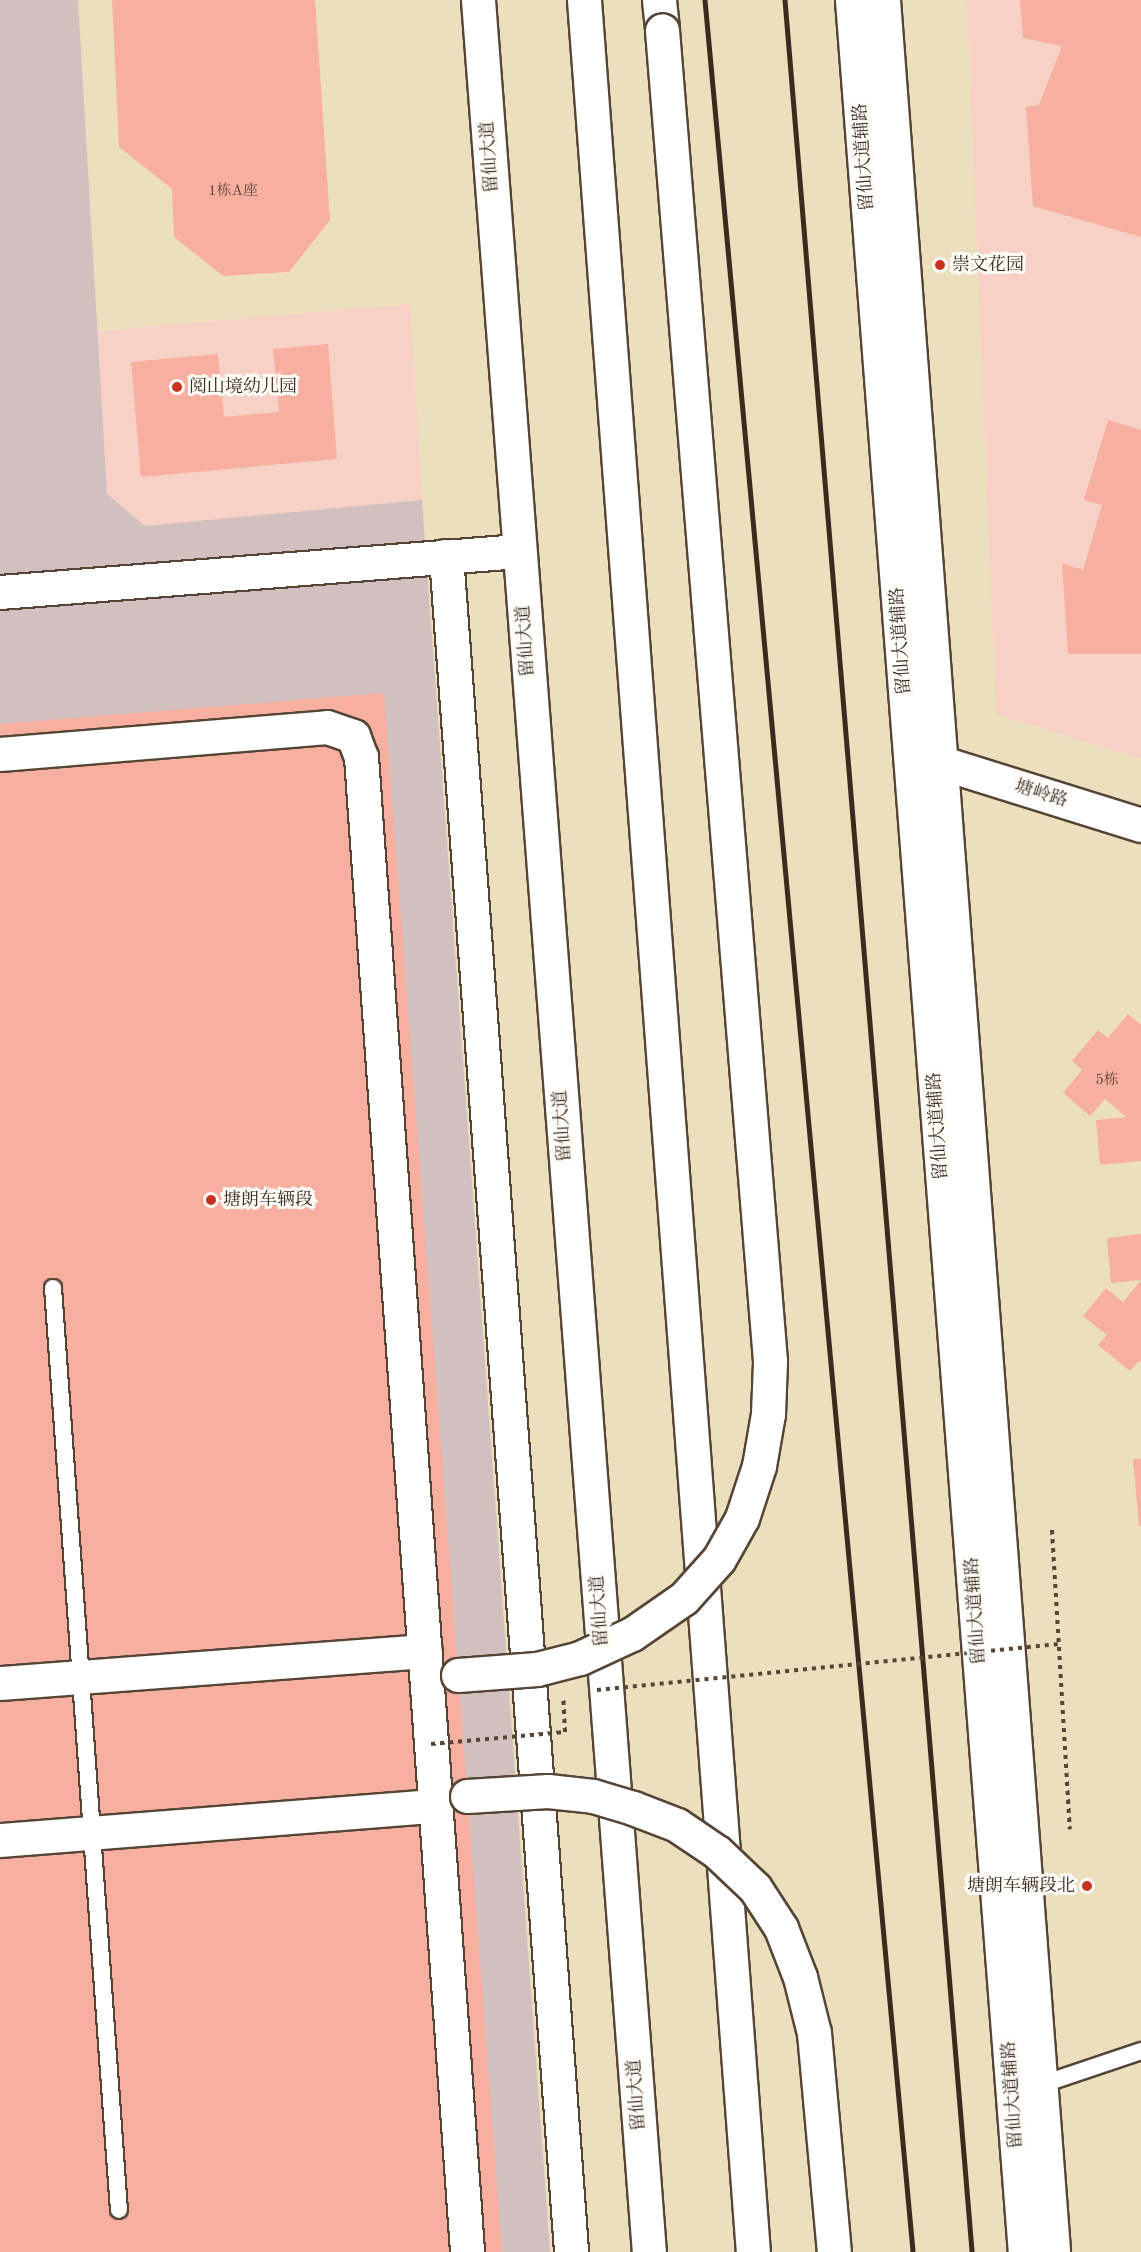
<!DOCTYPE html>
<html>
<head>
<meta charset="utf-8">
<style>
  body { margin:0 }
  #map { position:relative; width:1141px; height:2252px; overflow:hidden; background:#ecdfbd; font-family:"Old Standard TT","Noto Serif SC",serif }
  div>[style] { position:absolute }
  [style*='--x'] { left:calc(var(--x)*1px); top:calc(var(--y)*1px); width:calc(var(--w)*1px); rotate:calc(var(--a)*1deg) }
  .built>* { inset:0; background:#f7d1c6 }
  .industrial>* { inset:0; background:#d2bfbf }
  .building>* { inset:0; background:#f7af9f }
  .path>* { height:4px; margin-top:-2px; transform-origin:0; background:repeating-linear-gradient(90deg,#564536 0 4.5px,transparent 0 9px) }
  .roads { filter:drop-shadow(2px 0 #564536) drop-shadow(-2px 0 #564536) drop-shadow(0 2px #564536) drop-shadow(0 -2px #564536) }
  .service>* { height:16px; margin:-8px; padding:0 8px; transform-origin:8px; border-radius:8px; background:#fff }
  .minor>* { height:33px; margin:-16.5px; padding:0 16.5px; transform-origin:16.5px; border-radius:16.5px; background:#fff }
  .secondary>* { height:33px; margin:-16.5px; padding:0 16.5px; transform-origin:16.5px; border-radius:16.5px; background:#fff }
  .primary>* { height:33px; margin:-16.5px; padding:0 16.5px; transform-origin:16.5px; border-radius:16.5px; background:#fff }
  .rail>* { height:4.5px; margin:-2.25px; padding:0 2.25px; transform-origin:2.25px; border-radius:2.25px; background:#3b2a1e }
  .path-bridge>* { height:4px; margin-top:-2px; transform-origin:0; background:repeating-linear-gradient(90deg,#564536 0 4.5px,transparent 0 9px) }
  .bridges { filter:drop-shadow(2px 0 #564536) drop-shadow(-2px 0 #564536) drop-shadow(0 2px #564536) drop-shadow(0 -2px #564536) }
  .primary-bridge>* { height:33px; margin:-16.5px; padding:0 16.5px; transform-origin:16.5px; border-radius:16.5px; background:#fff }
  .dots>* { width:16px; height:16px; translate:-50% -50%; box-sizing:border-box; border:3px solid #fdfcf7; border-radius:50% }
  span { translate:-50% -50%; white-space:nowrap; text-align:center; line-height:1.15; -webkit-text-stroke:6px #fdfcf7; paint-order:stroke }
  .number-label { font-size:15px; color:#6a4b3e }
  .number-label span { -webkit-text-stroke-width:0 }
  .street-label { font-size:18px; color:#3b2a1e }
  .poi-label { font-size:18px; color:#3b2a1e }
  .left { translate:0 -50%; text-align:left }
  .right { translate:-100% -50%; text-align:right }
</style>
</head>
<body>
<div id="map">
  <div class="built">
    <div style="clip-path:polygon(967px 0,1141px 0,1141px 759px,996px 714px)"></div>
    <div style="clip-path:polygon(410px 304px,422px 500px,145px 526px,107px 494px,97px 331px)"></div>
  </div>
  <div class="industrial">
    <div style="clip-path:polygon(0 0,78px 0,107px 494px,145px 526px,422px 500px,550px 2252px,0 2252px)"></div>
  </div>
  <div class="building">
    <div style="clip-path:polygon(112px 0,315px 0,330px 220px,289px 272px,223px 276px,174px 237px,172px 189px,119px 147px)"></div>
    <div style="clip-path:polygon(1020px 0,1141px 0,1141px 237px,1033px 206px,1026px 107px,1039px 105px,1062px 46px,1023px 38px)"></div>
    <div style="clip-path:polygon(328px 344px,337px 459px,141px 477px,131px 362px,218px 354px,224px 417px,279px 412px,273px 349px)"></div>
    <div style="clip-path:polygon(1108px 420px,1141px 430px,1141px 654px,1068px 654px,1062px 563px,1083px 570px,1102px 505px,1084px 500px)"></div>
    <div style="clip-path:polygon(384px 693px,502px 2252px,0 2252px,0 724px)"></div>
    <div style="clip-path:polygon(1128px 1014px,1141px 1025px,1141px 1161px,1100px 1165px,1096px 1120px,1126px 1117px,1105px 1099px,1090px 1116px,1063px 1093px,1082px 1070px,1072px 1061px,1098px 1030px,1108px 1038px)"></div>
    <div style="clip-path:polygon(1141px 1234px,1141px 1280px,1111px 1283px,1107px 1238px)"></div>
    <div style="clip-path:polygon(1141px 1280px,1141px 1363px,1139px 1361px,1130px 1371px,1098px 1345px,1107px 1335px,1083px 1316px,1106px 1288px,1123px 1302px)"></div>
    <div style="clip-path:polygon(1133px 1459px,1141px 1459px,1141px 1526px,1139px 1526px)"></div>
  </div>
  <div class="path">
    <div style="--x:1052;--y:1530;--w:300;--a:86.6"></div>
  </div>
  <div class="roads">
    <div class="service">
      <div style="--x:53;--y:1288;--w:924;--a:85.91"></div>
      <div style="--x:1040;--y:2085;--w:107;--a:-18.6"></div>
    </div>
    <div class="minor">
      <div style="--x:446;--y:556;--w:1701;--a:85.78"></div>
      <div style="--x:0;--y:592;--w:521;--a:-4.52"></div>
      <div style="--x:0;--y:754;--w:328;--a:-4.7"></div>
      <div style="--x:327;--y:727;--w:28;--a:19"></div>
      <div style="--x:353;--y:736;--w:22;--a:69"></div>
      <div style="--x:361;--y:757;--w:1499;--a:85.94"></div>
      <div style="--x:942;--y:763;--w:208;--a:17.3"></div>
      <div style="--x:0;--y:1683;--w:426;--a:-4.3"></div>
      <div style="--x:0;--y:1840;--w:437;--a:-4.5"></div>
    </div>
    <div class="secondary">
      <div style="--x:852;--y:0;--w:2259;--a:85.61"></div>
      <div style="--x:883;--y:0;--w:2258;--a:85.68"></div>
    </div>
    <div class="primary">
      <div style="--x:478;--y:0;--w:2258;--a:85.66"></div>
      <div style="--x:584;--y:0;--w:2258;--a:85.71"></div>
      <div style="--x:659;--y:0;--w:30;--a:84"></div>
    </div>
  </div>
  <div class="rail">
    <div style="--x:705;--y:0;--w:2262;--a:84.72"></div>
    <div style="--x:785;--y:0;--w:2260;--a:85.25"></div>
  </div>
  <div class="path-bridge">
    <div style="--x:597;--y:1690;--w:464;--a:-5.7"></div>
    <div style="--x:431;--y:1744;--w:135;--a:-5.1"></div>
    <div style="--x:565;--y:1732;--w:35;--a:-93"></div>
  </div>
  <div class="bridges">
    <div class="primary-bridge">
      <div style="--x:458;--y:1675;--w:79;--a:-4.3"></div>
      <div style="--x:537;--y:1669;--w:44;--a:-14.3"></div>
      <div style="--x:580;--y:1658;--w:57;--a:-24.8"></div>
      <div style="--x:632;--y:1634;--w:63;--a:-34.7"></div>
      <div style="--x:684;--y:1598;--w:52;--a:-48.1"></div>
      <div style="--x:719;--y:1559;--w:47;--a:-60.7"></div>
      <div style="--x:742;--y:1518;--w:55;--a:-71.9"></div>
      <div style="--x:759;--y:1466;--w:53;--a:-80.2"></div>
      <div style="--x:768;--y:1414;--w:53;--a:-87.8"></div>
      <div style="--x:770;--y:1361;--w:1335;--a:-94.64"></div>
      <div style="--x:467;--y:1796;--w:81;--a:-3.5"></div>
      <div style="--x:548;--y:1791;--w:45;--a:6.3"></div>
      <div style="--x:593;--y:1796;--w:42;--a:16.7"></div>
      <div style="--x:633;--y:1808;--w:47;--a:21.1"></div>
      <div style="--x:677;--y:1825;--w:48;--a:34"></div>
      <div style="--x:717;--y:1852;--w:52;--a:43.5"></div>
      <div style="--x:755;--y:1888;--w:48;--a:57"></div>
      <div style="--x:781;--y:1928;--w:53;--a:68.8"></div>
      <div style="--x:800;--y:1977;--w:58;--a:76"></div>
      <div style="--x:814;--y:2033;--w:220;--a:84.8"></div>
    </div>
  </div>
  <div class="dots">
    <div style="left:940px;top:265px;background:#c8321e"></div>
    <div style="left:177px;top:387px;background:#c8321e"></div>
    <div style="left:211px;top:1200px;background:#c8321e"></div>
    <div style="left:1087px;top:1886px;background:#c8321e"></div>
  </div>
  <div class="number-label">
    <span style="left:233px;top:192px">1栋A座</span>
    <span style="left:1107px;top:1081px">5栋</span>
  </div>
  <div class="street-label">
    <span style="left:490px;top:157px;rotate:-94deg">留仙大道</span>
    <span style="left:864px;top:157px;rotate:-94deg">留仙大道辅路</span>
    <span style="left:526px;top:641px;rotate:-94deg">留仙大道</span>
    <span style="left:901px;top:641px;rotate:-94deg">留仙大道辅路</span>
    <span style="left:1041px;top:794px;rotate:17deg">塘岭路</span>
    <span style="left:563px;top:1126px;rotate:-94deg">留仙大道</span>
    <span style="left:938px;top:1126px;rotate:-94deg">留仙大道辅路</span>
    <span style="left:600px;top:1611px;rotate:-94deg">留仙大道</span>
    <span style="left:976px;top:1611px;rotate:-94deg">留仙大道辅路</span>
    <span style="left:637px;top:2095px;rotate:-94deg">留仙大道</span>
    <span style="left:1013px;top:2095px;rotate:-94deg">留仙大道辅路</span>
  </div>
  <div class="poi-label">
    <span class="left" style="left:952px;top:265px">崇文花园</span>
    <span class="left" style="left:189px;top:387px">阅山境幼儿园</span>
    <span class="left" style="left:223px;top:1200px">塘朗车辆段</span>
    <span class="right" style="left:1075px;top:1886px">塘朗车辆段北</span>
  </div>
</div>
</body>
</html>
